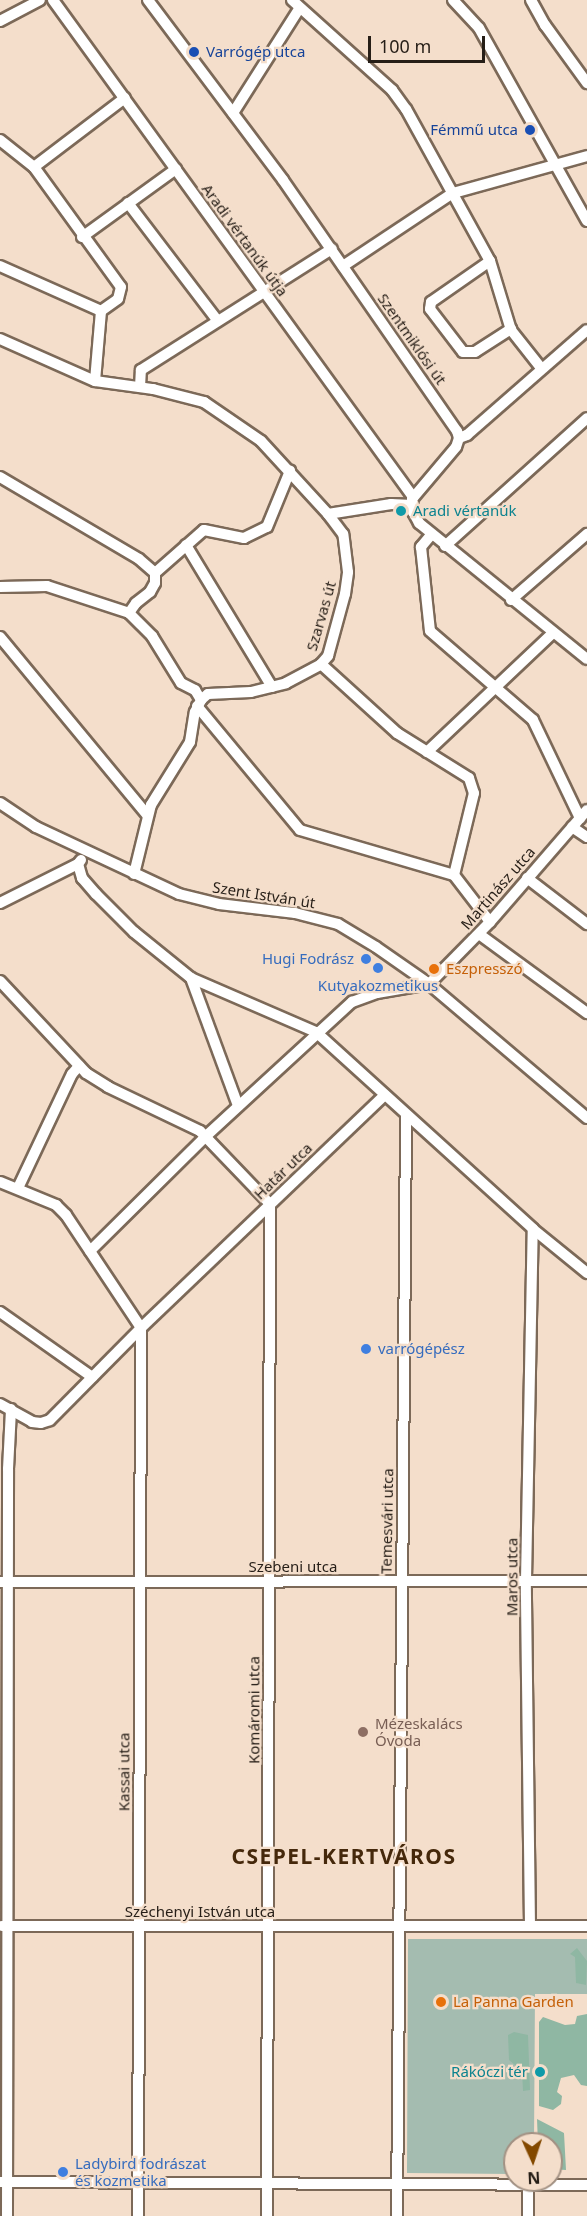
<!DOCTYPE html>
<html>
<head>
<meta charset="utf-8">
<style>
  body { margin:0 }
  #map { position:relative; width:587px; height:2216px; overflow:hidden; background:#f4decb; font-family:"Noto Sans",sans-serif }
  div>[style] { position:absolute }
  [style*='--x'] { left:calc(var(--x)*1px); top:calc(var(--y)*1px); width:calc(var(--w)*1px); rotate:calc(var(--a)*1deg) }
  .green>* { inset:0; background:#a4bcb0 }
  .forest>* { inset:0; background:#8fb7a3 }
  .roads { filter:drop-shadow(2px 0 #7c6958) drop-shadow(-2px 0 #7c6958) drop-shadow(0 2px #7c6958) drop-shadow(0 -2px #7c6958) }
  .minor>* { height:10px; margin:-5px; padding:0 5px; transform-origin:5px; border-radius:5px; background:#fff }
  .dots>* { width:16px; height:16px; translate:-50% -50%; box-sizing:border-box; border:3px solid #f4decb; border-radius:50% }
  span { translate:-50% -50%; white-space:nowrap; text-align:center; line-height:1.15; -webkit-text-stroke:4.5px #f4decb; paint-order:stroke }
  .transit-label { font-size:15px; color:#164399 }
  .left { translate:0 -50%; text-align:left }
  .right { translate:-100% -50%; text-align:right }
  .street-label { font-size:15px; color:#261e17 }
  .culture-label { font-size:15px; color:#0d838f }
  .shop-label { font-size:15px; color:#366cbe }
  .food-label { font-size:15px; color:#c56008 }
  .education-label { font-size:15px; color:#785e54 }
  .district-label { font-size:21px; color:#45280b; font-weight:700; letter-spacing:1.5px }
  .north { position:absolute; left:503px; top:2132px; width:60px; height:60px; box-sizing:border-box; background:#f4decb; border:2px solid #a29183; border-radius:50%; rotate:177deg; font-size:16px; font-weight:700; line-height:24px; text-align:center; color:#261e17 }
  .north::after { content:''; display:block; margin:auto; width:21px; height:27px; background:#834900; clip-path:polygon(50% 0,100% 100%,50% 72%,0 100%) }
  .scale { position:absolute; left:368px; top:36px; width:117px; height:27px; box-sizing:border-box; border:3px solid #261e17; border-top:0; padding-left:8px; font-size:18px; line-height:21px; white-space:nowrap; color:#261e17; -webkit-text-stroke:4px #f4decb; paint-order:stroke }
</style>
</head>
<body>
<div id="map">
  <div class="green">
    <div style="clip-path:polygon(408px 1939px,587px 1939px,587px 1994px,535px 1994px,534px 2144px,515px 2144px,515px 2174px,407px 2173px)"></div>
  </div>
  <div class="forest">
    <div style="clip-path:polygon(577px 1948px,587px 1961px,586px 1985px,576px 1983px,575px 1957px,570px 1954px)"></div>
    <div style="clip-path:polygon(587px 2014px,587px 2086px,581px 2085px,574px 2075px,561px 2078px,557px 2092px,562px 2096px,561px 2104px,553px 2110px,539px 2106px,539px 2022px,543px 2017px,565px 2025px,575px 2024px,577px 2016px)"></div>
    <div style="clip-path:polygon(514px 2032px,528px 2035px,530px 2090px,523px 2091px,522px 2071px,509px 2060px,508px 2035px)"></div>
    <div style="clip-path:polygon(537px 2119px,564px 2133px,566px 2170px,551px 2169px,551px 2144px,538px 2144px)"></div>
  </div>
  <div class="roads">
    <div class="minor">
      <div style="--x:53;--y:0;--w:614;--a:54.08"></div>
      <div style="--x:148;--y:0;--w:225;--a:53.1"></div>
      <div style="--x:283;--y:180;--w:305;--a:55.3"></div>
      <div style="--x:457;--y:431;--w:7;--a:74"></div>
      <div style="--x:459;--y:438;--w:9;--a:108"></div>
      <div style="--x:456;--y:447;--w:68;--a:130.2"></div>
      <div style="--x:412;--y:499;--w:13;--a:86"></div>
      <div style="--x:413;--y:512;--w:13;--a:61"></div>
      <div style="--x:419;--y:523;--w:216;--a:39"></div>
      <div style="--x:292;--y:0;--w:135;--a:42"></div>
      <div style="--x:392;--y:90;--w:24;--a:54"></div>
      <div style="--x:406;--y:109;--w:174;--a:61.1"></div>
      <div style="--x:490;--y:261;--w:72;--a:73.1"></div>
      <div style="--x:511;--y:330;--w:48;--a:51.7"></div>
      <div style="--x:453;--y:0;--w:38;--a:47"></div>
      <div style="--x:479;--y:28;--w:221;--a:60.8"></div>
      <div style="--x:531;--y:0;--w:29;--a:61"></div>
      <div style="--x:545;--y:25;--w:72;--a:54.1"></div>
      <div style="--x:0;--y:21;--w:45;--a:-27.7"></div>
      <div style="--x:233;--y:113;--w:123;--a:-57.6"></div>
      <div style="--x:0;--y:140;--w:43;--a:38.5"></div>
      <div style="--x:34;--y:167;--w:148;--a:54.1"></div>
      <div style="--x:121;--y:287;--w:12;--a:104"></div>
      <div style="--x:118;--y:299;--w:21;--a:145"></div>
      <div style="--x:101;--y:311;--w:70;--a:94.9"></div>
      <div style="--x:34;--y:167;--w:114;--a:-37.2"></div>
      <div style="--x:128;--y:203;--w:148;--a:52.7"></div>
      <div style="--x:82;--y:237;--w:116;--a:-35.9"></div>
      <div style="--x:490;--y:261;--w:72;--a:145.2"></div>
      <div style="--x:431;--y:302;--w:7;--a:98"></div>
      <div style="--x:430;--y:309;--w:54;--a:52.5"></div>
      <div style="--x:463;--y:352;--w:12;--a:0"></div>
      <div style="--x:475;--y:352;--w:43;--a:-32.6"></div>
      <div style="--x:0;--y:266;--w:111;--a:24"></div>
      <div style="--x:343;--y:266;--w:132;--a:-33.6"></div>
      <div style="--x:453;--y:193;--w:139;--a:-15.4"></div>
      <div style="--x:0;--y:339;--w:104;--a:23.9"></div>
      <div style="--x:95;--y:381;--w:59;--a:7.9"></div>
      <div style="--x:153;--y:389;--w:53;--a:14.3"></div>
      <div style="--x:204;--y:402;--w:69;--a:34.4"></div>
      <div style="--x:261;--y:441;--w:99;--a:47.5"></div>
      <div style="--x:328;--y:514;--w:64;--a:-9"></div>
      <div style="--x:391;--y:504;--w:21;--a:3"></div>
      <div style="--x:140;--y:387;--w:17;--a:-87"></div>
      <div style="--x:141;--y:370;--w:226;--a:-32.4"></div>
      <div style="--x:459;--y:438;--w:9;--a:-21"></div>
      <div style="--x:467;--y:435;--w:159;--a:-41.2"></div>
      <div style="--x:0;--y:477;--w:161;--a:30.5"></div>
      <div style="--x:139;--y:559;--w:21;--a:41"></div>
      <div style="--x:431;--y:535;--w:16;--a:130"></div>
      <div style="--x:421;--y:547;--w:84;--a:83.9"></div>
      <div style="--x:430;--y:631;--w:136;--a:40.8"></div>
      <div style="--x:533;--y:720;--w:109;--a:64.4"></div>
      <div style="--x:186;--y:545;--w:166;--a:58.8"></div>
      <div style="--x:445;--y:546;--w:191;--a:-42"></div>
      <div style="--x:155;--y:573;--w:65;--a:-41.3"></div>
      <div style="--x:204;--y:530;--w:41;--a:11.3"></div>
      <div style="--x:244;--y:538;--w:25;--a:-26"></div>
      <div style="--x:267;--y:527;--w:61;--a:-67.7"></div>
      <div style="--x:0;--y:587;--w:47;--a:-1.2"></div>
      <div style="--x:47;--y:586;--w:86;--a:18.2"></div>
      <div style="--x:129;--y:613;--w:33;--a:45"></div>
      <div style="--x:152;--y:636;--w:55;--a:58.3"></div>
      <div style="--x:181;--y:683;--w:16;--a:27"></div>
      <div style="--x:195;--y:690;--w:12;--a:59"></div>
      <div style="--x:511;--y:600;--w:101;--a:-41"></div>
      <div style="--x:129;--y:613;--w:12;--a:-55"></div>
      <div style="--x:136;--y:603;--w:18;--a:-38"></div>
      <div style="--x:150;--y:592;--w:10;--a:-61"></div>
      <div style="--x:155;--y:583;--w:10;--a:-90"></div>
      <div style="--x:0;--y:637;--w:231;--a:50.4"></div>
      <div style="--x:321;--y:664;--w:103;--a:42.2"></div>
      <div style="--x:397;--y:733;--w:85;--a:32"></div>
      <div style="--x:469;--y:778;--w:16;--a:72"></div>
      <div style="--x:474;--y:793;--w:84;--a:103.7"></div>
      <div style="--x:197;--y:706;--w:161;--a:50.3"></div>
      <div style="--x:300;--y:830;--w:160;--a:16.3"></div>
      <div style="--x:454;--y:875;--w:59;--a:52.5"></div>
      <div style="--x:427;--y:752;--w:173;--a:-43.4"></div>
      <div style="--x:0;--y:803;--w:43;--a:33.7"></div>
      <div style="--x:36;--y:827;--w:158;--a:25.1"></div>
      <div style="--x:179;--y:894;--w:41;--a:14"></div>
      <div style="--x:219;--y:904;--w:77;--a:6.8"></div>
      <div style="--x:295;--y:913;--w:44;--a:14.3"></div>
      <div style="--x:338;--y:924;--w:44;--a:31.2"></div>
      <div style="--x:376;--y:947;--w:65;--a:34.9"></div>
      <div style="--x:429;--y:984;--w:207;--a:40.3"></div>
      <div style="--x:572;--y:827;--w:18;--a:34"></div>
      <div style="--x:78;--y:864;--w:15;--a:74"></div>
      <div style="--x:82;--y:878;--w:21;--a:49"></div>
      <div style="--x:96;--y:894;--w:54;--a:45"></div>
      <div style="--x:134;--y:932;--w:73;--a:38.9"></div>
      <div style="--x:191;--y:978;--w:136;--a:23.4"></div>
      <div style="--x:316;--y:1032;--w:293;--a:42.2"></div>
      <div style="--x:533;--y:1229;--w:70;--a:39.2"></div>
      <div style="--x:134;--y:874;--w:71;--a:-76.2"></div>
      <div style="--x:151;--y:805;--w:74;--a:-58.2"></div>
      <div style="--x:190;--y:742;--w:30;--a:-81"></div>
      <div style="--x:195;--y:712;--w:13;--a:-63"></div>
      <div style="--x:201;--y:700;--w:9;--a:-41"></div>
      <div style="--x:208;--y:694;--w:43;--a:-2.7"></div>
      <div style="--x:251;--y:692;--w:36;--a:-14"></div>
      <div style="--x:286;--y:683;--w:40;--a:-28"></div>
      <div style="--x:321;--y:664;--w:11;--a:-49"></div>
      <div style="--x:328;--y:656;--w:64;--a:-74.7"></div>
      <div style="--x:345;--y:594;--w:22;--a:-82"></div>
      <div style="--x:348;--y:572;--w:38;--a:-97"></div>
      <div style="--x:343;--y:534;--w:25;--a:-127"></div>
      <div style="--x:527;--y:878;--w:76;--a:37.5"></div>
      <div style="--x:0;--y:903;--w:87;--a:-26.6"></div>
      <div style="--x:78;--y:864;--w:5;--a:-53"></div>
      <div style="--x:479;--y:934;--w:134;--a:36.2"></div>
      <div style="--x:191;--y:978;--w:136;--a:69.8"></div>
      <div style="--x:0;--y:981;--w:126;--a:46.9"></div>
      <div style="--x:86;--y:1073;--w:26;--a:32"></div>
      <div style="--x:108;--y:1087;--w:102;--a:25.6"></div>
      <div style="--x:200;--y:1131;--w:101;--a:46.2"></div>
      <div style="--x:270;--y:1204;--w:1012;--a:90.17"></div>
      <div style="--x:429;--y:984;--w:87;--a:-45.5"></div>
      <div style="--x:490;--y:922;--w:148;--a:-49.1"></div>
      <div style="--x:0;--y:1182;--w:61;--a:22.3"></div>
      <div style="--x:56;--y:1205;--w:14;--a:45"></div>
      <div style="--x:66;--y:1215;--w:136;--a:56.4"></div>
      <div style="--x:141;--y:1328;--w:888;--a:90.19"></div>
      <div style="--x:18;--y:1188;--w:126;--a:-64.7"></div>
      <div style="--x:72;--y:1074;--w:11;--a:-49"></div>
      <div style="--x:90;--y:1251;--w:162;--a:-44.7"></div>
      <div style="--x:205;--y:1137;--w:200;--a:-42.6"></div>
      <div style="--x:352;--y:1002;--w:27;--a:-20"></div>
      <div style="--x:377;--y:993;--w:53;--a:-9.8"></div>
      <div style="--x:0;--y:1312;--w:113;--a:35.2"></div>
      <div style="--x:0;--y:1404;--w:37;--a:29"></div>
      <div style="--x:32;--y:1422;--w:9;--a:6"></div>
      <div style="--x:41;--y:1423;--w:9;--a:-18"></div>
      <div style="--x:50;--y:1420;--w:129;--a:-45.3"></div>
      <div style="--x:141;--y:1328;--w:337;--a:-43.7"></div>
      <div style="--x:0;--y:1582;--w:587;--a:-0.1"></div>
      <div style="--x:2;--y:1926;--w:585;--a:0"></div>
      <div style="--x:530;--y:1926;--w:346;--a:-90.7"></div>
      <div style="--x:526;--y:1580;--w:351;--a:-88.9"></div>
      <div style="--x:0;--y:2182;--w:587;--a:0.29"></div>
      <div style="--x:7;--y:2216;--w:747;--a:-89.92"></div>
      <div style="--x:8;--y:1469;--w:60;--a:-87.1"></div>
      <div style="--x:397;--y:2216;--w:1101;--a:-89.53"></div>
      <div style="--x:528;--y:2216;--w:32;--a:-90"></div>
    </div>
  </div>
  <div class="dots">
    <div style="left:194px;top:52px;background:#1a4fb4"></div>
    <div style="left:530px;top:130px;background:#1a4fb4"></div>
    <div style="left:401px;top:511px;background:#0f9aa8"></div>
    <div style="left:366px;top:959px;background:#3f7fe0"></div>
    <div style="left:378px;top:968px;background:#3f7fe0"></div>
    <div style="left:434px;top:969px;background:#e8710a"></div>
    <div style="left:366px;top:1349px;background:#3f7fe0"></div>
    <div style="left:363px;top:1732px;background:#8d6e63"></div>
    <div style="left:441px;top:2002px;background:#e8710a"></div>
    <div style="left:540px;top:2072px;background:#0f9aa8"></div>
    <div style="left:63px;top:2172px;background:#3f7fe0"></div>
  </div>
  <div class="transit-label">
    <span class="left" style="left:206px;top:52px">Varrógép utca</span>
    <span class="right" style="left:518px;top:130px">Fémmű utca</span>
  </div>
  <div class="street-label">
    <span style="left:245px;top:240px;rotate:54deg">Aradi vértanúk útja</span>
    <span style="left:412px;top:339px;rotate:55deg">Szentmiklósi út</span>
    <span style="left:321px;top:616px;rotate:-74deg">Szarvas út</span>
    <span style="left:498px;top:888px;rotate:-49deg">Martinász utca</span>
    <span style="left:264px;top:895px;rotate:9deg">Szent István út</span>
    <span style="left:283px;top:1171px;rotate:-44deg">Határ utca</span>
    <span style="left:387px;top:1521px;rotate:-89deg">Temesvári utca</span>
    <span style="left:293px;top:1567px">Szebeni utca</span>
    <span style="left:512px;top:1577px;rotate:-90deg">Maros utca</span>
    <span style="left:254px;top:1710px;rotate:-90deg">Komáromi utca</span>
    <span style="left:124px;top:1772px;rotate:-90deg">Kassai utca</span>
    <span style="left:200px;top:1912px">Széchenyi István utca</span>
  </div>
  <div class="culture-label">
    <span class="left" style="left:413px;top:511px">Aradi vértanúk</span>
    <span class="right" style="left:528px;top:2072px">Rákóczi tér</span>
  </div>
  <div class="shop-label">
    <span class="right" style="left:354px;top:959px">Hugi Fodrász</span>
    <span style="left:378px;top:986px">Kutyakozmetikus</span>
    <span class="left" style="left:378px;top:1349px">varrógépész</span>
    <span class="left" style="left:75px;top:2172px">Ladybird fodrászat<br>és kozmetika</span>
  </div>
  <div class="food-label">
    <span class="left" style="left:446px;top:969px">Eszpresszó</span>
    <span class="left" style="left:453px;top:2002px">La Panna Garden</span>
  </div>
  <div class="education-label">
    <span class="left" style="left:375px;top:1732px">Mézeskalács<br>Óvoda</span>
  </div>
  <div class="district-label">
    <span style="left:344px;top:1856px">CSEPEL-KERTVÁROS</span>
  </div>
  <div class="north">N</div>
  <div class="scale">100 m</div>
</div>
</body>
</html>
